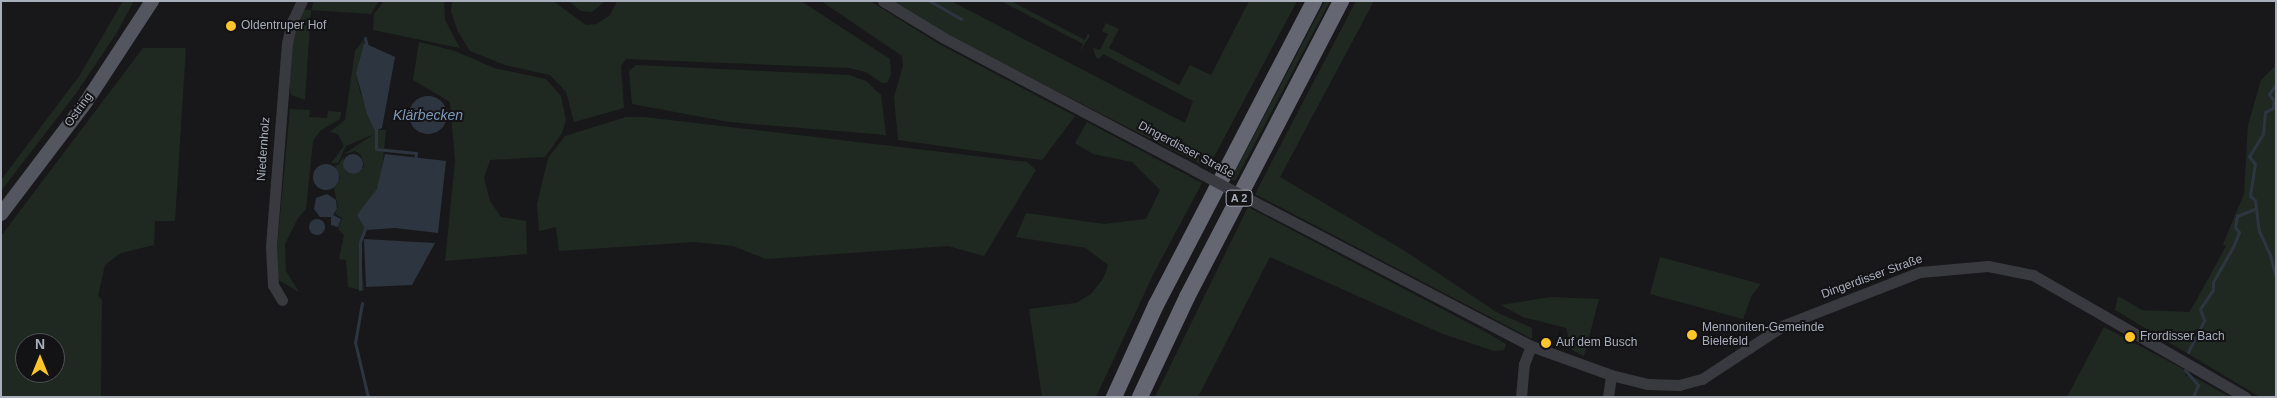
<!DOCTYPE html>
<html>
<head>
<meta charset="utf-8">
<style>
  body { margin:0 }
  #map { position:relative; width:2277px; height:398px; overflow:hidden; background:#18181a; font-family:Arial,sans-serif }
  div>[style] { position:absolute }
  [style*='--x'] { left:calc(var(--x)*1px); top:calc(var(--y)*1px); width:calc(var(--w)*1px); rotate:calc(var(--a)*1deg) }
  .green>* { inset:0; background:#1f2921 }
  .water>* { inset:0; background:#2d3640 }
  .round { border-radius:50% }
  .stream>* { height:3px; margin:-1.5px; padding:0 1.5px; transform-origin:1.5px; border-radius:1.5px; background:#2d3640 }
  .minor>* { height:11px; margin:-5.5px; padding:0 5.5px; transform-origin:5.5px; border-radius:5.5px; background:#393940 }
  .major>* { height:14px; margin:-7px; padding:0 7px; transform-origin:7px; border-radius:7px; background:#54565f }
  .highway>* { height:16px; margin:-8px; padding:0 8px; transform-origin:8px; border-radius:8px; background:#646771 }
  .minor-bridge>* { height:11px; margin:-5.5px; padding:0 5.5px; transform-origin:5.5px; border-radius:5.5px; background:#393940 }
  .dots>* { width:14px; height:14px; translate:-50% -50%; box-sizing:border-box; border:2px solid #131315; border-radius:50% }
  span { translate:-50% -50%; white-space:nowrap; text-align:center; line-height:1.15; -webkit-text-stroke:4px #131315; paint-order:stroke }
  .shield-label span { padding:1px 4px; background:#131315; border:1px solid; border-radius:4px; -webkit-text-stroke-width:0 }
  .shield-label { font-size:11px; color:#a9aebb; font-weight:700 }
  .poi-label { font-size:12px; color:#a9aebb }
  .left { translate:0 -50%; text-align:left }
  .street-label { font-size:12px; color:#a9aebb }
  .water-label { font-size:14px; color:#7e99b8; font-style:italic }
  .frame { position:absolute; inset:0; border:2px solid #a9aebb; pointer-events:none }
  .north { position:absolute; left:15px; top:333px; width:50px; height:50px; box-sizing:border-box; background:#131315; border:1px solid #4f5157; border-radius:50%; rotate:0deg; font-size:14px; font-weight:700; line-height:20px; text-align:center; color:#a9aebb }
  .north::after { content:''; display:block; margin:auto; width:18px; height:22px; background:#ffc52b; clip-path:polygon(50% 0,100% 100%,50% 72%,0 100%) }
</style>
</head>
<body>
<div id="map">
  <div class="green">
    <div style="clip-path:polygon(123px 1px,134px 1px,116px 34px,77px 92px,1px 191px,1px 180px,80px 75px)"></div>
    <div style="clip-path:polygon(314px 1px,379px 1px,371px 14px,311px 10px,305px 100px,291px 95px,289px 83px,293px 38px,304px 10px,311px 10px)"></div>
    <div style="clip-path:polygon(384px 1px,444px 1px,445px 20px,460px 48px,373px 30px,374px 14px)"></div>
    <div style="clip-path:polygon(452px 1px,553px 1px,586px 25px,597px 24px,610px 15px,617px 1px,801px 1px,890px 59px,891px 74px,887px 83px,882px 83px,866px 72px,849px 68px,626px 59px,621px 66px,624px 108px,574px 122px,566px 92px,550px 75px,505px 65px,470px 51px,458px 32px,451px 11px)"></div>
    <div style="clip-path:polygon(568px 1px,605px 1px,592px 12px,581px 11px)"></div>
    <div style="clip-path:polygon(821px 1px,870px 1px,939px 44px,1075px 116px,1042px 160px,898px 140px,894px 97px,903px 66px,902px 56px)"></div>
    <div style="clip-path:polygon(892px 1px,951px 1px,1185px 123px,1193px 101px,1103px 54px,1099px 59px,1096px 58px,1093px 48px,1100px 50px,1108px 34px,1102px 31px,1106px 23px,1119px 29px,1109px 48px,1179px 85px,1190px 65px,1211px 75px,1249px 1px,1297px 1px,1208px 168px,950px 37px)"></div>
    <div style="clip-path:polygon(1001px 1px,1011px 1px,1085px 40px,1088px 33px,1090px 36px,1080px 51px,1083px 44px)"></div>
    <div style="clip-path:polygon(1325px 1px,1330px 1px,1235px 181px,1231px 179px)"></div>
    <div style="clip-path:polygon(1356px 1px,1374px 1px,1280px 177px,1405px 251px,1498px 313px,1532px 328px,1532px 339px,1255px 194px)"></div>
    <div style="clip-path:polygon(365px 38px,356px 73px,360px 92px,375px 130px,386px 130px,381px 180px,372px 199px,357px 215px,366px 230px,360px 242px,364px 291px,348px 287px,346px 260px,339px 259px,344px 235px,338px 229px,342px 218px,335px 214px,338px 207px,334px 189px,340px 178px,335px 166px,339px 164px,343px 157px,346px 172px,353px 174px,360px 171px,364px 166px,361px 155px,355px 151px,344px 154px,374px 134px,346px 146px,338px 163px,331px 163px,344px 146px,338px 134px,330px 132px,345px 120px,355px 51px)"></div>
    <div style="clip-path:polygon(419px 42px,455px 51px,494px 68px,546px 79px,561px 96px,566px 120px,562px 133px,545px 157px,490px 160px,484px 178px,490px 201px,501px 217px,526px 221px,527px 254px,445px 261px,455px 161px,450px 102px,413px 80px)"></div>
    <div style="clip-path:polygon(evenodd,143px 48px,186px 48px,175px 221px,155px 221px,154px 245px,121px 253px,105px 265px,98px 296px,102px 300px,101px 397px,1px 397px,1px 236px,143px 48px,25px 343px,55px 343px,55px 373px,25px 373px,25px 343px)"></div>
    <div style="clip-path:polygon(636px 65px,849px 75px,866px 81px,881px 95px,886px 135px,729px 122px,632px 104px,629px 71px)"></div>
    <div style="clip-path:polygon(2276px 65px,2276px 397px,2260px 397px,2115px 310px,2118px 296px,2142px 310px,2189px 312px,2196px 301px,2226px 246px,2223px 244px,2244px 194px,2248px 125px,2261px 80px)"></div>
    <div style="clip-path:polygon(290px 109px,310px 110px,309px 117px,327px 118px,328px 111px,341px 112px,340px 119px,320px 131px,313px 141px,306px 209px,298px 218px,285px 244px,286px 271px,299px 292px,280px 281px,275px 270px)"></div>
    <div style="clip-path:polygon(626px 117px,644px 117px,1027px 162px,1036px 170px,984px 256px,948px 246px,766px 259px,733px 246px,694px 242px,559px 251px,556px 227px,539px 231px,537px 204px,548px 158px,565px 136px)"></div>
    <div style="clip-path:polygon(1087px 122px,1202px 183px,1154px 273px,1096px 397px,1042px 397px,1029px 309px,1076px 303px,1091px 294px,1103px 279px,1108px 265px,1086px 248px,1016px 237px,1026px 213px,1104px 224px,1146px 219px,1160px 190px,1132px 162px,1093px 154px,1075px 143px)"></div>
    <div style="clip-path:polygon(1248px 207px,1484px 331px,1506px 344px,1504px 350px,1494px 351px,1443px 334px,1270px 257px,1198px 397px,1155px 397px)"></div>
    <div style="clip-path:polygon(1660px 257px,1761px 284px,1752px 295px,1743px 319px,1650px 294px)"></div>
    <div style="clip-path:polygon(1551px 297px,1599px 299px,1584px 356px,1572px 350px,1566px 328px,1523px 317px,1501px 305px)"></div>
    <div style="clip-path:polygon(2104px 327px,2185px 370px,2186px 376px,2192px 376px,2230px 397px,2067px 397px)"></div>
  </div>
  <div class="water">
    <div style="clip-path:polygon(364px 43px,395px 57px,382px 128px,375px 131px,367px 114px,356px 73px)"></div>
    <div class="round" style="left:409px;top:96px;width:38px;height:38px"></div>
    <div class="round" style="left:343px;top:154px;width:20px;height:20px"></div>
    <div style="clip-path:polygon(385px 154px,446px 161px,438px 233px,395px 228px,366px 230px,357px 215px,377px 189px)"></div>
    <div class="round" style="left:313px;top:164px;width:26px;height:26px"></div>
    <div style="clip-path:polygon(327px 194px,336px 200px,337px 209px,333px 215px,341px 219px,338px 227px,331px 225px,331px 217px,320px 217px,314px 209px,316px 198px)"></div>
    <div class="round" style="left:309px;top:219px;width:16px;height:16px"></div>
    <div style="clip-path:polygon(364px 239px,435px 243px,412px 285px,366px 287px)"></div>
  </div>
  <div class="stream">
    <div style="--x:930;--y:1;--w:36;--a:30"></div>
    <div style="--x:365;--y:38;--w:9;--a:77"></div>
    <div style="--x:2276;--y:84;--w:12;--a:125"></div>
    <div style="--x:2269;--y:94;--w:9;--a:54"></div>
    <div style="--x:2274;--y:101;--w:7;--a:98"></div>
    <div style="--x:2273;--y:108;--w:9;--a:153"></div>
    <div style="--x:2265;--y:112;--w:22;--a:95"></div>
    <div style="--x:2263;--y:134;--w:26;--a:122"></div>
    <div style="--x:2249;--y:156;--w:10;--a:53"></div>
    <div style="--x:2255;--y:164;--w:32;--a:99"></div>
    <div style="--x:2250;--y:196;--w:6;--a:39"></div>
    <div style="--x:2255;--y:200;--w:31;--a:83"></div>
    <div style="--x:2259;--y:231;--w:26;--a:65"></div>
    <div style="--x:2270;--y:255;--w:23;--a:75"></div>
    <div style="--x:376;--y:127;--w:22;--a:90"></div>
    <div style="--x:376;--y:149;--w:40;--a:5.7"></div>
    <div style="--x:416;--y:153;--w:8;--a:97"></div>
    <div style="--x:360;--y:289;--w:47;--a:-90"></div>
    <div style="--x:360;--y:242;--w:17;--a:-69"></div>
    <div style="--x:362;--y:303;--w:40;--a:100"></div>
    <div style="--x:355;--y:342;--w:57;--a:76.7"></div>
    <div style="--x:2188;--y:352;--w:36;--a:-63"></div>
    <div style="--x:2204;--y:320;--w:12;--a:-110"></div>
    <div style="--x:2200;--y:309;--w:23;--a:-56"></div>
    <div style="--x:2213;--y:290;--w:8;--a:-90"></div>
    <div style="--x:2213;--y:282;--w:40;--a:-60.3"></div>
    <div style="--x:2233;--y:247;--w:16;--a:-68"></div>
    <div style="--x:2239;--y:232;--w:6;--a:-129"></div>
    <div style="--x:2235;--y:227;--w:11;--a:-80"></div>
    <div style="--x:2237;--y:216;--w:18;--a:-22"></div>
    <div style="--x:2185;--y:370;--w:20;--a:49"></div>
    <div style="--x:2198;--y:385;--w:13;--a:113"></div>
  </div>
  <div class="minor">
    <div style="--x:883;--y:1;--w:71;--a:31.2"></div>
    <div style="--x:944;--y:38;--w:283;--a:27.8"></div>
    <div style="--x:1266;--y:208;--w:299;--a:27.5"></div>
    <div style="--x:1531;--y:346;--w:85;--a:19.9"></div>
    <div style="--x:1611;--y:375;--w:37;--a:14"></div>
    <div style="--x:1647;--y:384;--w:32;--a:2"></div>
    <div style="--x:1679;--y:385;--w:24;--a:-15"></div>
    <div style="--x:1702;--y:379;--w:98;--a:-33.4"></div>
    <div style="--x:1784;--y:325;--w:146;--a:-21.3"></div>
    <div style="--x:1920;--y:272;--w:68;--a:-5"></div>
    <div style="--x:1988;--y:266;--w:46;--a:11.3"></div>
    <div style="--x:2033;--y:275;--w:245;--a:29.9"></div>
    <div style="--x:282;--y:300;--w:17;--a:-121"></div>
    <div style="--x:273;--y:285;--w:39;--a:-93"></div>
    <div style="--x:271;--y:246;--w:204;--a:-85.5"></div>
    <div style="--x:287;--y:43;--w:22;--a:-77"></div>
    <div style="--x:292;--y:22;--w:23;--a:-65"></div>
    <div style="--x:1521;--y:397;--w:33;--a:-85"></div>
    <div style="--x:1524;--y:364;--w:19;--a:-69"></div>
    <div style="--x:1608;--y:397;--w:22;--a:-82"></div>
  </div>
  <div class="major">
    <div style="--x:1;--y:214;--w:141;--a:-52.8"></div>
    <div style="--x:86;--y:102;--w:121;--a:-56.8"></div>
  </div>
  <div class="highway">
    <div style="--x:1114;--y:397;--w:101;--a:-65.5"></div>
    <div style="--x:1156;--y:305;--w:343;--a:-62.5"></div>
    <div style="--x:1140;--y:397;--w:110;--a:-64.8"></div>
    <div style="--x:1187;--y:297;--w:334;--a:-62.5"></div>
  </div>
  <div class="minor-bridge">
    <div style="--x:1194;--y:170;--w:81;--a:27.8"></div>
  </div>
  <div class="dots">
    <div style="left:231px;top:26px;background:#ffc52b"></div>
    <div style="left:1692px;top:335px;background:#ffc52b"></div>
    <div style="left:2130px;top:337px;background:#ffc52b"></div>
    <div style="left:1546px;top:343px;background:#ffc52b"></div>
  </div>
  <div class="shield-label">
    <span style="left:1239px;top:198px">A 2</span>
  </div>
  <div class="poi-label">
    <span class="left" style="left:241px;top:26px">Oldentruper Hof</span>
    <span class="left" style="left:1702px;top:335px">Mennoniten-Gemeinde<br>Bielefeld</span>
    <span class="left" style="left:2140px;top:337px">Frordisser Bach</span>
    <span class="left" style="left:1556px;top:343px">Auf dem Busch</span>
  </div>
  <div class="street-label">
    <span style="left:79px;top:110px;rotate:-54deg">Ostring</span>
    <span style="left:264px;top:149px;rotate:-86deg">Niedernholz</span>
    <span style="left:1186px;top:150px;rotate:28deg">Dingerdisser Straße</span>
    <span style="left:1872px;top:277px;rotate:-20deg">Dingerdisser Straße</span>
  </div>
  <div class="water-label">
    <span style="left:428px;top:115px">Klärbecken</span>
  </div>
  <div class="frame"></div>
  <div class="north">N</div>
</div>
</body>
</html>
